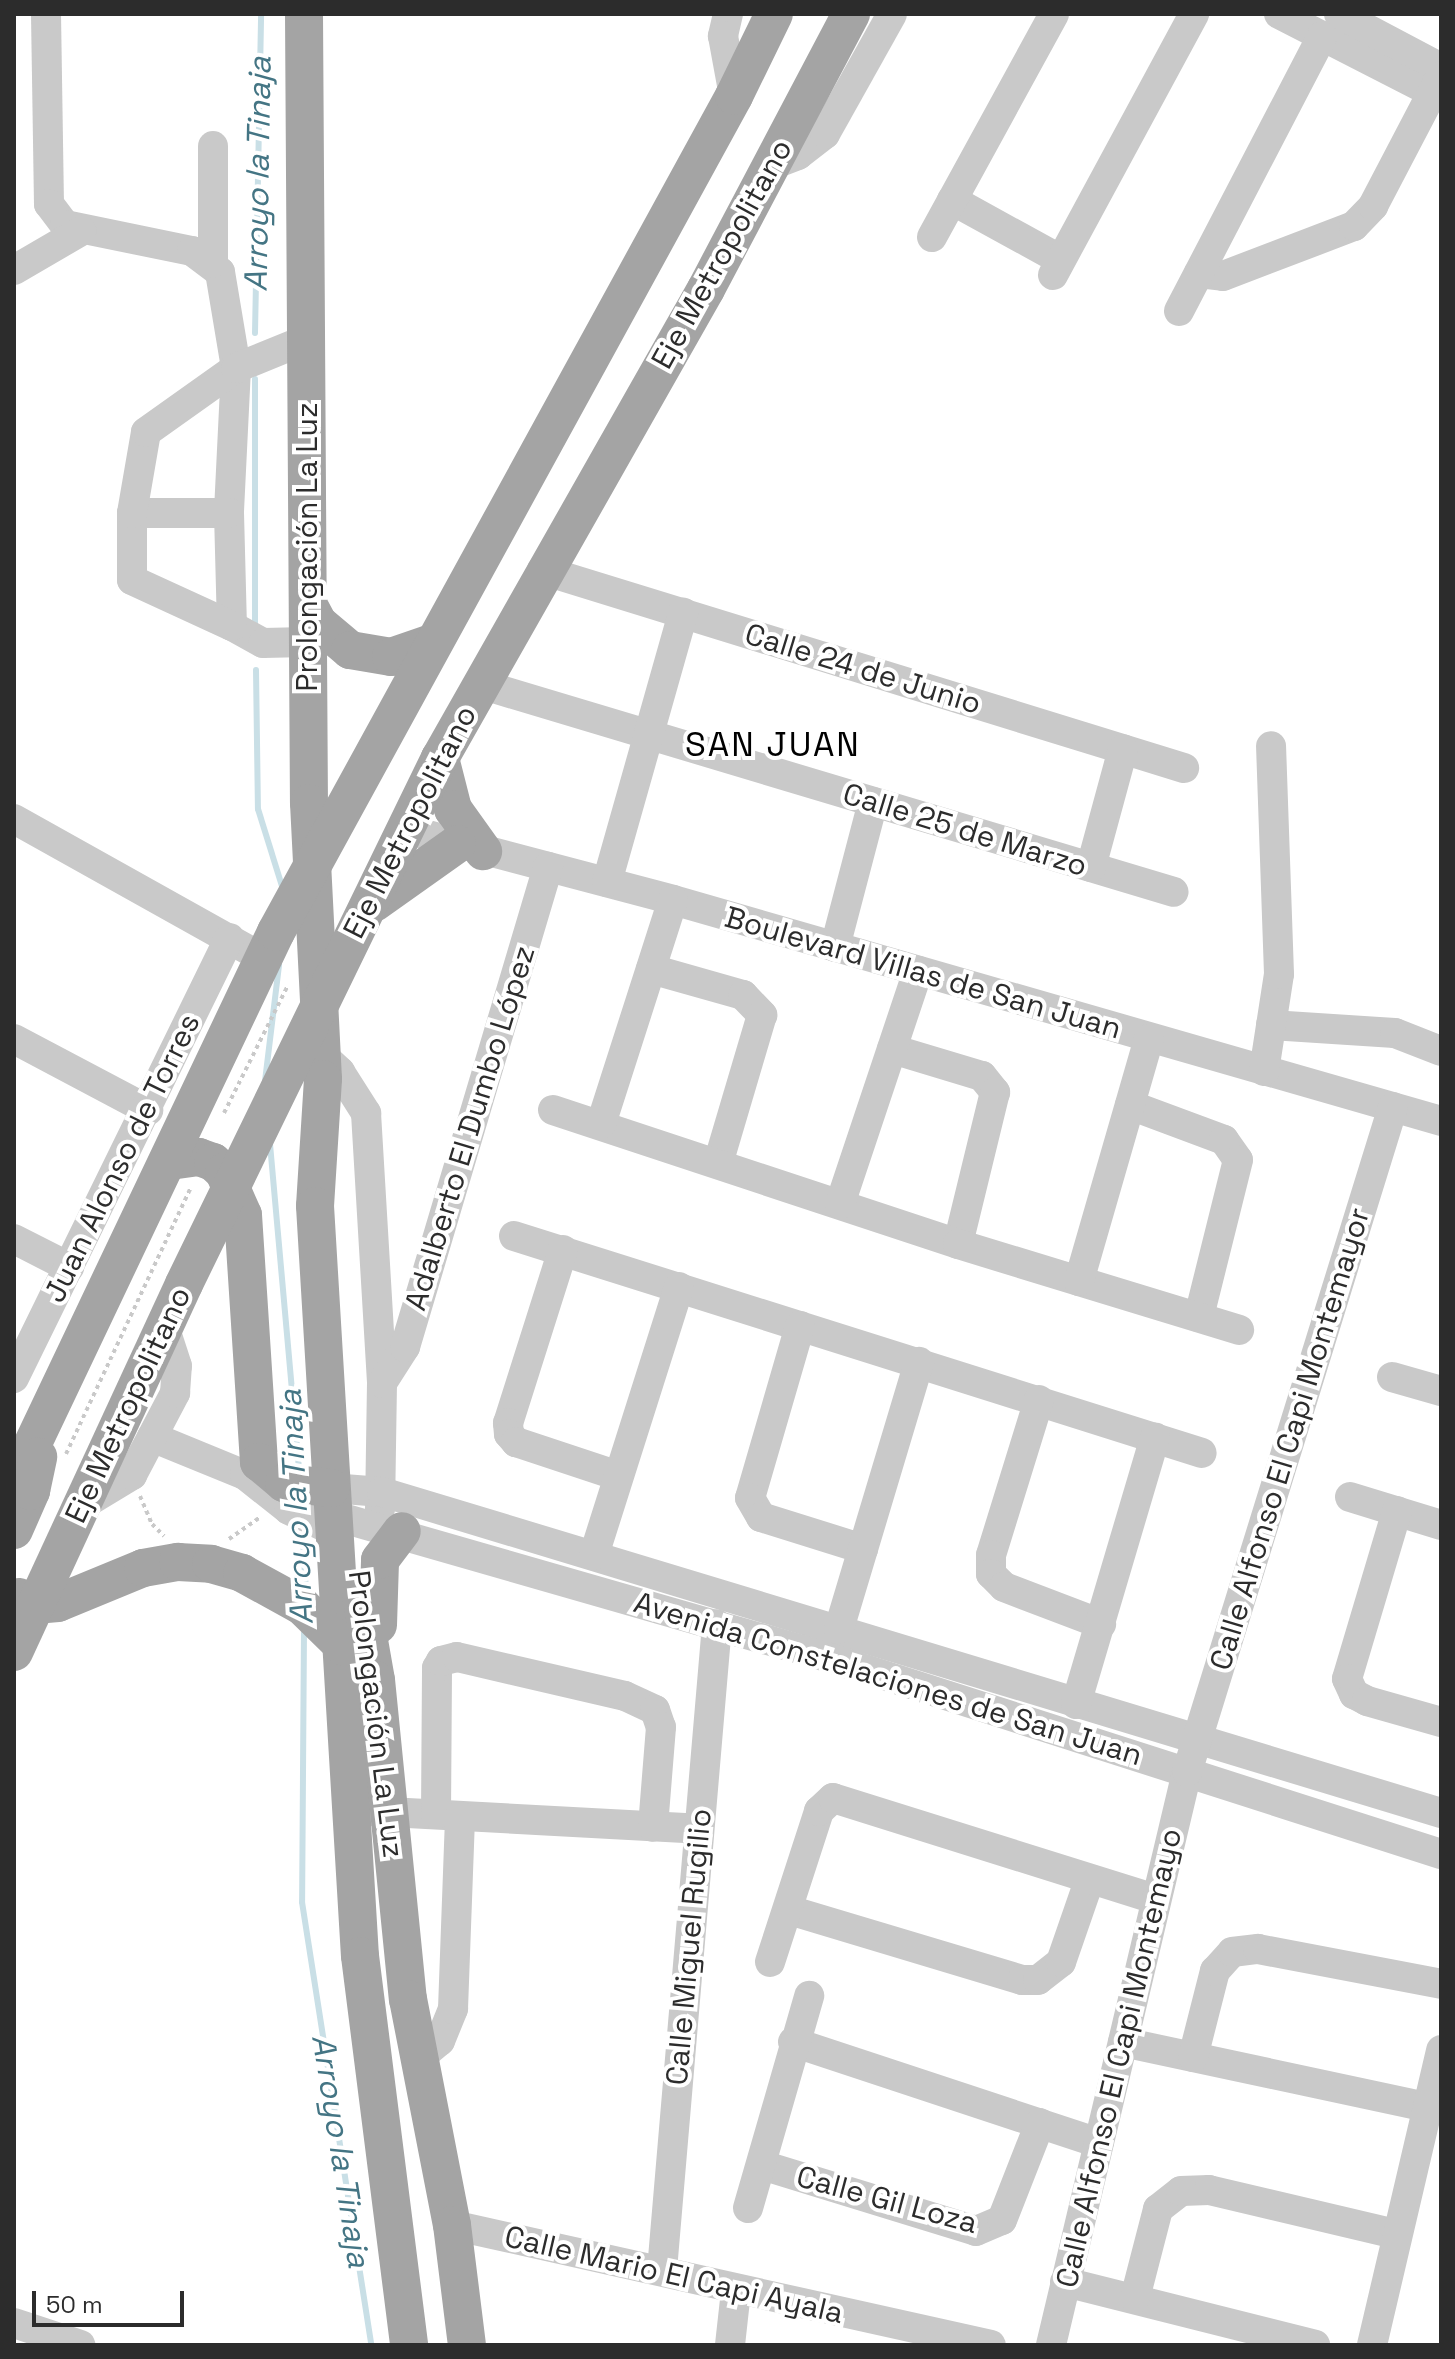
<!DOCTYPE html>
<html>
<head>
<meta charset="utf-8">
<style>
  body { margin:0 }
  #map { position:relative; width:1455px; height:2359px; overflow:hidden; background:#fff; font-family:"Space Grotesk",sans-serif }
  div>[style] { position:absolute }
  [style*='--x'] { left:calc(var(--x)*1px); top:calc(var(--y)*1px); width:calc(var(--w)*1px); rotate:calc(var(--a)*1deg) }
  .stream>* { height:6px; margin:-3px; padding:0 3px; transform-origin:3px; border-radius:3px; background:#c9dfe6 }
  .path>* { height:4px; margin-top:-2px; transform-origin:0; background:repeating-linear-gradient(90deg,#c9c9c9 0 4px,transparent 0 8px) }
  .minor>* { height:30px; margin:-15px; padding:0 15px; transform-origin:15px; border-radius:15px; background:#c9c9c9 }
  .major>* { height:38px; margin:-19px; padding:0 19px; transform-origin:19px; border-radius:19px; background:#a4a4a4 }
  span { translate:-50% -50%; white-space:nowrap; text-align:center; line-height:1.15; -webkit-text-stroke:8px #fff; paint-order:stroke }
  .street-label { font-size:30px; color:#2c2c2c }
  .water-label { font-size:32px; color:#447584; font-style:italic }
  .quarter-label { font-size:34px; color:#000; letter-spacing:2px }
  .frame { position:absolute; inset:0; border:16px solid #2c2c2c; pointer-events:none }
  .scale { position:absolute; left:32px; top:2291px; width:152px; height:36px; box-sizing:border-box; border:4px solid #2c2c2c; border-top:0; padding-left:10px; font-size:24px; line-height:28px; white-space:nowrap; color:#2c2c2c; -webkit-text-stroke:6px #fff; paint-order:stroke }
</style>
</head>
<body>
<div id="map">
  <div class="stream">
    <div style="--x:255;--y:333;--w:319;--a:-88.9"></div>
    <div style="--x:255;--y:625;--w:246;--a:-90"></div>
    <div style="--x:256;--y:670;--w:139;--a:89.2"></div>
    <div style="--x:258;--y:809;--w:81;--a:72.7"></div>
    <div style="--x:265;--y:1081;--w:117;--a:-83.1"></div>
    <div style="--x:270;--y:1144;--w:328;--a:84.9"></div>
    <div style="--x:302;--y:1526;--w:65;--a:86.5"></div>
    <div style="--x:304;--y:1630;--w:272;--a:90.4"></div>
    <div style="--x:302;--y:1902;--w:448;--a:81.1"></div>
  </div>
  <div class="path">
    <div style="--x:224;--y:1113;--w:143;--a:-63.4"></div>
    <div style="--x:66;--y:1454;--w:295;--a:-64.9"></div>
    <div style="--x:140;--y:1496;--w:30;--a:67"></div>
    <div style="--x:152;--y:1524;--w:17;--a:45"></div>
    <div style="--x:229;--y:1539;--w:39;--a:-35"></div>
  </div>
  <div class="minor">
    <div style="--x:46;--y:14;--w:190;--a:89.1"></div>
    <div style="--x:49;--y:204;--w:26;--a:53"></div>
    <div style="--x:65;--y:225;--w:130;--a:11.6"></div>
    <div style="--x:192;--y:251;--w:35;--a:37"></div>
    <div style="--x:220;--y:272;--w:97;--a:80.5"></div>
    <div style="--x:236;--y:368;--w:145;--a:92.8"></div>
    <div style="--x:229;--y:513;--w:113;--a:88.5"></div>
    <div style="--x:232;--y:626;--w:35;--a:29"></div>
    <div style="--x:263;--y:643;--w:44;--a:-1.3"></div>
    <div style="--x:728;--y:14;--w:23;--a:103"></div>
    <div style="--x:723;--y:36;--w:61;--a:79.6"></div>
    <div style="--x:1279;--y:14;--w:182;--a:27.1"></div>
    <div style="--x:1339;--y:14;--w:115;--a:27.9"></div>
    <div style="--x:213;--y:146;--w:117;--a:90"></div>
    <div style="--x:772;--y:165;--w:28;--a:-21"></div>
    <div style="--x:798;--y:155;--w:34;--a:-38"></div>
    <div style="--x:825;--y:134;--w:137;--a:-60.8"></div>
    <div style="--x:952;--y:200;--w:124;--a:28.8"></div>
    <div style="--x:932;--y:237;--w:254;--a:-61.3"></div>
    <div style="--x:14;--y:270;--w:78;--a:-30.2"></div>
    <div style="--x:1199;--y:273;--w:24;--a:7"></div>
    <div style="--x:1223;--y:276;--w:140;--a:-20.9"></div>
    <div style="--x:1354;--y:226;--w:28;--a:-46"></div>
    <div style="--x:1373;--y:206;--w:147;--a:-62.4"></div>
    <div style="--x:1053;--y:275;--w:297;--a:-61.6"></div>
    <div style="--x:1179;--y:311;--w:310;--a:-62.5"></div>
    <div style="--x:132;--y:513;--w:97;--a:0"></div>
    <div style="--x:542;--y:570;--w:672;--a:17.14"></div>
    <div style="--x:232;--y:626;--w:110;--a:-155.3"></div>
    <div style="--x:132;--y:580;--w:67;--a:-90"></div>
    <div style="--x:132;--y:513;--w:82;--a:-80.2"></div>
    <div style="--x:146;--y:432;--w:110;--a:-35.4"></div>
    <div style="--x:236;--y:368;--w:74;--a:-22.1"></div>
    <div style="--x:480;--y:684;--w:724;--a:16.68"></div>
    <div style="--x:14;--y:819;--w:267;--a:29.2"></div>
    <div style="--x:405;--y:829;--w:277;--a:14.8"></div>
    <div style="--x:673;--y:900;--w:799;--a:16.05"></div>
    <div style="--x:1091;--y:867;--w:122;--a:-74.8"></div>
    <div style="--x:607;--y:882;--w:280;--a:-74.2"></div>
    <div style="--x:835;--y:947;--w:150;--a:-75.3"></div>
    <div style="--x:651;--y:969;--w:96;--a:15.8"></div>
    <div style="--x:743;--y:995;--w:28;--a:46"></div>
    <div style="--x:762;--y:1015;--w:155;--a:106.5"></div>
    <div style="--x:1271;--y:1025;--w:124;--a:3.7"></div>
    <div style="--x:1395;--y:1033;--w:49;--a:21.4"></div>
    <div style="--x:14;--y:1039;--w:152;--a:27.9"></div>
    <div style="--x:892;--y:1049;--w:94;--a:16.7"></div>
    <div style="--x:982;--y:1076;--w:21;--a:51"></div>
    <div style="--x:995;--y:1092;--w:156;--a:103.7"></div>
    <div style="--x:322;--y:1055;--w:25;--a:43"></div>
    <div style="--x:340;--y:1072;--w:49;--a:57.6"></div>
    <div style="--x:366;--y:1113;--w:270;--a:86.6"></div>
    <div style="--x:382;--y:1383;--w:126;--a:90.9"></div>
    <div style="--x:1264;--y:1071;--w:98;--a:-81.2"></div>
    <div style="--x:1279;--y:974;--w:228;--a:-92"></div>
    <div style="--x:1130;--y:1105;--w:100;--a:20.4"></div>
    <div style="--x:1224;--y:1140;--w:24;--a:55"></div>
    <div style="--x:1238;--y:1160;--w:162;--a:104"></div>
    <div style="--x:553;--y:1110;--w:427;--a:18.3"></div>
    <div style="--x:958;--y:1244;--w:294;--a:17"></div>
    <div style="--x:601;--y:1124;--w:235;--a:-72.2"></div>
    <div style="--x:840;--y:1204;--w:246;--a:-71.5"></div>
    <div style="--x:514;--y:1236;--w:721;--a:17.51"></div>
    <div style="--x:14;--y:1239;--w:62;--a:27"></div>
    <div style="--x:563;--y:1250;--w:182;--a:107.6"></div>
    <div style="--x:508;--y:1423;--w:11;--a:85"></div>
    <div style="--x:509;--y:1434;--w:11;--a:49"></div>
    <div style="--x:516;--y:1442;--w:108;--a:18.3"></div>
    <div style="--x:1079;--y:1281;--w:252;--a:-73.9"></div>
    <div style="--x:800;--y:1326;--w:179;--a:106.2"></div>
    <div style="--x:750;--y:1498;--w:22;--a:60"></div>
    <div style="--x:761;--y:1517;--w:107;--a:17.4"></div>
    <div style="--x:1392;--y:1377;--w:51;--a:15.9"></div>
    <div style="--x:14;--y:1378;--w:490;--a:-63.9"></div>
    <div style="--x:382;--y:1383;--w:43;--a:-57.4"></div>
    <div style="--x:405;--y:1347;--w:501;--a:-73.41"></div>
    <div style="--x:1039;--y:1400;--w:162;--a:107.2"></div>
    <div style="--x:991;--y:1555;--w:19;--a:90"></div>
    <div style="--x:991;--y:1574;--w:18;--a:45"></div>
    <div style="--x:1004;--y:1587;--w:104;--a:20.9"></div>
    <div style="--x:152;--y:1437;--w:100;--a:22.2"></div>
    <div style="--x:245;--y:1475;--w:24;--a:0"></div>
    <div style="--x:245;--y:1475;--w:56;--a:38.5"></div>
    <div style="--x:289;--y:1510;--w:50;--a:25"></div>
    <div style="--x:331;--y:1488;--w:51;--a:4.5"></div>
    <div style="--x:382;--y:1492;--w:1107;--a:16.86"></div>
    <div style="--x:1350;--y:1497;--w:95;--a:17.1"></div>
    <div style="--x:81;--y:1506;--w:60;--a:-31.3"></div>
    <div style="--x:132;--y:1475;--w:93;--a:-62.3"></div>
    <div style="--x:175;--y:1393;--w:27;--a:-86"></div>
    <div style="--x:177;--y:1366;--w:42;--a:-108"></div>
    <div style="--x:1397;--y:1511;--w:175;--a:106.6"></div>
    <div style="--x:1347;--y:1679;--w:17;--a:65"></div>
    <div style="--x:1354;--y:1694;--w:15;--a:28"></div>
    <div style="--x:1367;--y:1701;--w:77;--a:15.8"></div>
    <div style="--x:332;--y:1515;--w:518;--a:16.02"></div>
    <div style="--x:830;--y:1658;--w:642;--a:17.79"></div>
    <div style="--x:594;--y:1555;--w:281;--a:-72.4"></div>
    <div style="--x:839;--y:1629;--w:279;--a:-73.3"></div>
    <div style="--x:1076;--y:1704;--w:278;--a:-73.5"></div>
    <div style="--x:370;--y:1811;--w:329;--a:3.1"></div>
    <div style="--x:436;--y:1814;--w:146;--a:-89.6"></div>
    <div style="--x:437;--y:1668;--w:8;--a:-60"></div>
    <div style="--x:441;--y:1661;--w:16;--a:-14"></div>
    <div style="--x:457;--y:1657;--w:172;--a:13.1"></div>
    <div style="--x:625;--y:1696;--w:33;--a:25"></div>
    <div style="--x:655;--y:1710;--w:18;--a:71"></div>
    <div style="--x:661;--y:1727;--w:100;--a:94.6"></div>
    <div style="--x:789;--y:1910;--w:243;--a:16.7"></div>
    <div style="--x:1022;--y:1980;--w:16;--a:0"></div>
    <div style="--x:1038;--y:1980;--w:29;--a:-38"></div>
    <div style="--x:1061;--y:1962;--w:86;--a:-70.9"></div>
    <div style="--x:770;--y:1962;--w:159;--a:-72"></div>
    <div style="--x:819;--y:1811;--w:19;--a:-43"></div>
    <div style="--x:833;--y:1798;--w:338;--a:17.4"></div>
    <div style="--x:793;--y:2042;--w:322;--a:18.3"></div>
    <div style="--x:1123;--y:2042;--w:311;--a:12.1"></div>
    <div style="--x:1193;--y:2057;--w:89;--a:-75.7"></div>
    <div style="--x:1215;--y:1971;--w:25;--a:-48"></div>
    <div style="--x:1232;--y:1952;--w:26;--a:-7"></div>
    <div style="--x:1258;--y:1949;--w:186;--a:10.8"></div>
    <div style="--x:417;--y:2060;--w:30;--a:-40"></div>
    <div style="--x:440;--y:2041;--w:35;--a:-68"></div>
    <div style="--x:453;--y:2009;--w:193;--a:-87.9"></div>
    <div style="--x:762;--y:2165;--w:224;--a:17.1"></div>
    <div style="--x:976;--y:2231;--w:28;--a:-23"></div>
    <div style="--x:1002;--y:2220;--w:104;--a:-68.6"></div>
    <div style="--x:748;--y:2208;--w:221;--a:-73.9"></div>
    <div style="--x:452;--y:2225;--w:552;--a:12.55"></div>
    <div style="--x:662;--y:2270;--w:648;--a:-85.13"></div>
    <div style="--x:1065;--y:2282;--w:258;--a:14.1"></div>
    <div style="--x:1135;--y:2298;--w:92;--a:-75.5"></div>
    <div style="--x:1158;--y:2209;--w:29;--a:-38"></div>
    <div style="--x:1181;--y:2191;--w:28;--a:-2"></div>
    <div style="--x:1209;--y:2190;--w:191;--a:13.3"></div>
    <div style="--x:14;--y:2323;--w:70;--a:18.4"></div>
    <div style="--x:730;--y:2345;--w:54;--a:-83.7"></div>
    <div style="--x:1051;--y:2345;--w:589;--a:-76.65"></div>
    <div style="--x:1187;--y:1772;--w:696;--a:-72.79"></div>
    <div style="--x:1372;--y:2345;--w:303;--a:-76.8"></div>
  </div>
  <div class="major">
    <div style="--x:304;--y:14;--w:789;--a:89.64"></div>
    <div style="--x:309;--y:803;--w:276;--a:87.1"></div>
    <div style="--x:323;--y:1079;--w:127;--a:93.6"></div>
    <div style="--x:315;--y:1206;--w:751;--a:86.57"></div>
    <div style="--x:360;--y:1956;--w:392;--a:82.8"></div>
    <div style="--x:308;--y:604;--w:21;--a:62"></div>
    <div style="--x:318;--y:623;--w:42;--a:40.2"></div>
    <div style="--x:350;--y:650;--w:42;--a:9.7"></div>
    <div style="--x:391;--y:657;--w:43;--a:-18.9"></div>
    <div style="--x:440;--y:758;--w:53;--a:75.7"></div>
    <div style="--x:453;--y:809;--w:52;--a:54.5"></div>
    <div style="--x:374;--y:903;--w:102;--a:-35.4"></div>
    <div style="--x:170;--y:1161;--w:29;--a:-8"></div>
    <div style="--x:199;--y:1157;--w:15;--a:20"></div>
    <div style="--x:213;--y:1162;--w:15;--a:42"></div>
    <div style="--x:224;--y:1172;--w:47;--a:66.2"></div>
    <div style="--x:243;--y:1215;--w:248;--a:86.3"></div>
    <div style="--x:259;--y:1462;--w:33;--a:40"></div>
    <div style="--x:284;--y:1483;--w:47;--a:6.1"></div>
    <div style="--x:14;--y:1483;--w:610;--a:-64.57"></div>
    <div style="--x:276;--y:932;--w:953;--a:-61.28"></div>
    <div style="--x:734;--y:96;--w:91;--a:-64"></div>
    <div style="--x:14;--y:1530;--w:43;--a:-66.4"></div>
    <div style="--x:31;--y:1491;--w:35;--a:-78"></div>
    <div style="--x:361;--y:1595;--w:86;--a:80"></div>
    <div style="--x:376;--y:1680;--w:321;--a:84.3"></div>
    <div style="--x:408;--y:1999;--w:230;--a:79"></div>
    <div style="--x:452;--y:2225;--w:121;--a:82.9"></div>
    <div style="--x:19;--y:1597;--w:18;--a:27"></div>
    <div style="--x:35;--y:1605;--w:23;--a:-5"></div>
    <div style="--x:58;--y:1603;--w:92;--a:-22.4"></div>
    <div style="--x:143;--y:1568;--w:36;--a:-10"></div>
    <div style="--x:178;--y:1562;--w:33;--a:3"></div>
    <div style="--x:211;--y:1564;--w:32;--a:16"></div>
    <div style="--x:242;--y:1573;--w:68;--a:28.8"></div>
    <div style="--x:302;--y:1606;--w:59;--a:44.3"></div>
    <div style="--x:378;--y:1625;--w:65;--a:-88.2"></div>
    <div style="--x:380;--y:1560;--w:36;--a:-53"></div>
    <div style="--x:14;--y:1652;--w:405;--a:-65.2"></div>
    <div style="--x:184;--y:1284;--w:585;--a:-64.05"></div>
    <div style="--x:440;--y:758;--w:539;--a:-60.44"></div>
    <div style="--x:706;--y:289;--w:311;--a:-62.2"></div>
  </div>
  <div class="street-label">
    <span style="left:722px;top:254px;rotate:-61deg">Eje Metropolitano</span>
    <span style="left:307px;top:547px;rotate:-90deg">Prolongación La Luz</span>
    <span style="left:863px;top:669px;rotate:17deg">Calle 24 de Junio</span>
    <span style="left:410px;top:822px;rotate:-63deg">Eje Metropolitano</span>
    <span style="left:965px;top:830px;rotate:17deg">Calle 25 de Marzo</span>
    <span style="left:923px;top:973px;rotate:16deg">Boulevard Villas de San Juan</span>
    <span style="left:470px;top:1128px;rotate:-73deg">Adalberto El Dumbo López</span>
    <span style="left:122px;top:1158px;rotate:-64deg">Juan Alonso de Torres</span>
    <span style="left:128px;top:1405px;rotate:-65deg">Eje Metropolitano</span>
    <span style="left:1290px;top:1439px;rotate:-73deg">Calle Alfonso El Capi Montemayor</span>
    <span style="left:888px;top:1679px;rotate:17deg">Avenida Constelaciones de San Juan</span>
    <span style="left:376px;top:1714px;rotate:83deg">Prolongación La Luz</span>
    <span style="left:689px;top:1947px;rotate:-85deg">Calle Miguel Rugilio</span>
    <span style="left:1119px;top:2058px;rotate:-77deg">Calle Alfonso El Capi Montemayo</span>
    <span style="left:887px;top:2200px;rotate:15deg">Calle Gil Loza</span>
    <span style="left:674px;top:2275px;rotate:13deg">Calle Mario El Capi Ayala</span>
  </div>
  <div class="water-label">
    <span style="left:258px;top:174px;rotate:-89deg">Arroyo la Tinaja</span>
    <span style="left:296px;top:1507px;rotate:-93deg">Arroyo la Tinaja</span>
    <span style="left:341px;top:2151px;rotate:81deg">Arroyo la Tinaja</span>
  </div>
  <div class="quarter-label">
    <span style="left:773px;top:745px">SAN JUAN</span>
  </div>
  <div class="frame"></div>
  <div class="scale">50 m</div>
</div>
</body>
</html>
